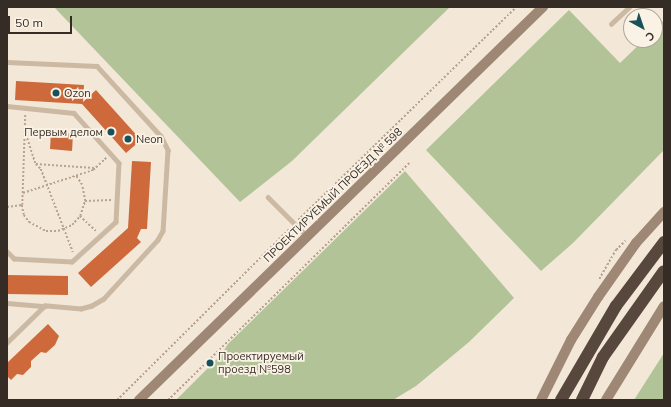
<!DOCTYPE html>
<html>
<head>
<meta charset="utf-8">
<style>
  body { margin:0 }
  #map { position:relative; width:671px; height:407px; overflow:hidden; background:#f3e8d8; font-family:Mulish,sans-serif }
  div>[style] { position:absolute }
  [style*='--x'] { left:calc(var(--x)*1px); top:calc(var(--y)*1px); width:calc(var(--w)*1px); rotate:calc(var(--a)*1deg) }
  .green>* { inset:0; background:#b1c397 }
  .building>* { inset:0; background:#ce693b }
  .path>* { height:1.5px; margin-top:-0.75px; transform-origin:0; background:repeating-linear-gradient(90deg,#b7a38e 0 2px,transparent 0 4px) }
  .lane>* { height:4.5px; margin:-2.25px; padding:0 2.25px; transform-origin:2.25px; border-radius:2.25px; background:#ccb9a3 }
  .secondary>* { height:10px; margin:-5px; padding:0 5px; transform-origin:5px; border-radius:5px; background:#9f8775 }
  .highway>* { height:12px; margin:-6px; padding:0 6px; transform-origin:6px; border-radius:6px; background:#58473c }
  .dots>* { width:11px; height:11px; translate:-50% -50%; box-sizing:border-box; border:2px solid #faf2e5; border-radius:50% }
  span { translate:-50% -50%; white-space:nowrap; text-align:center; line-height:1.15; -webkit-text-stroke:3.5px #faf2e5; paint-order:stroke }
  .poi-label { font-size:11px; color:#362c26 }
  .left { translate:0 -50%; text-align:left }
  .right { translate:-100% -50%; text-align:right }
  .street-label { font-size:11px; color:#362c26 }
  .frame { position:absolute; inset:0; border:8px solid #362c26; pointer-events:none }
  .north { position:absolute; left:623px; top:8px; width:40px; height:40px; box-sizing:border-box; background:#faf2e5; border:1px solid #aca399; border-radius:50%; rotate:140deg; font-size:11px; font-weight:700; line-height:16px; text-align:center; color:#362c26 }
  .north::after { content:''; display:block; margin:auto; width:14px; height:18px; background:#19515a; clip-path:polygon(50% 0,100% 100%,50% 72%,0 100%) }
  .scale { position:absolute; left:8px; top:16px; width:64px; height:18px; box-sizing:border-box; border:2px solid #362c26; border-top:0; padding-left:5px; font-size:12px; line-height:14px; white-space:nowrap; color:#362c26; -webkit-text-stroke:3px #faf2e5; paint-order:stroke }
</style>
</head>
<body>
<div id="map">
  <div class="green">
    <div style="clip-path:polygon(54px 7px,450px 7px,292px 161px,240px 202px)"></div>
    <div style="clip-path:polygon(569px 10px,620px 63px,644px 40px,655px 40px,655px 29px,664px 20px,664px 150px,573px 243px,541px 271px,426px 150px)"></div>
    <div style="clip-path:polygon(405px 171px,514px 298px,469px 342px,416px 386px,393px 400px,176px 400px,221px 355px,228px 344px)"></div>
    <div style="clip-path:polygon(664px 353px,664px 400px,634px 400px)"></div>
  </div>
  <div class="building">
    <div style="clip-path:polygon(16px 81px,84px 85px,83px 102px,96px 90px,141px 140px,126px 153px,82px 104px,15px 100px)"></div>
    <div style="clip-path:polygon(51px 132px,73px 134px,72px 151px,50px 149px)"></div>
    <div style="clip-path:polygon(132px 161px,151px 162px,147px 229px,141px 229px,137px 238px,141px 242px,91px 287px,78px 273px,128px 228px)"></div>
    <div style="clip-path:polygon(7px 275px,68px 276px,68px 295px,7px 294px)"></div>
    <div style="clip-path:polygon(48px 324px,59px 336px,55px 345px,46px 353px,41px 352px,31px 361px,31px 367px,23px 375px,17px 374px,11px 380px,7px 376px,7px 363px)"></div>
  </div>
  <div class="path">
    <div style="--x:25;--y:131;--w:35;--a:72"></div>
    <div style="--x:36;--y:164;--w:7;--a:45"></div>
    <div style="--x:41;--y:169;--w:89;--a:68.9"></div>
    <div style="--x:36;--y:164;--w:58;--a:3.9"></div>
    <div style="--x:23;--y:193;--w:74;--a:-18.2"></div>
    <div style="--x:93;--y:170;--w:18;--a:-43"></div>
    <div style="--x:85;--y:201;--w:26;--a:-2"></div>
    <div style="--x:22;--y:205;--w:10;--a:79"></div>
    <div style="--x:24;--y:215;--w:9;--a:54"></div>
    <div style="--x:29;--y:222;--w:19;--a:28"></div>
    <div style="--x:46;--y:231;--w:12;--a:0"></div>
    <div style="--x:58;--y:231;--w:15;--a:-23"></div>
    <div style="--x:72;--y:225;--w:12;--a:-48"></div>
    <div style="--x:80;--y:216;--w:16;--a:-72"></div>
    <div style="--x:85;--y:201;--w:16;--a:-101"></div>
    <div style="--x:82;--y:185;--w:11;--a:-124"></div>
    <div style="--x:7;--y:207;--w:15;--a:-8"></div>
    <div style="--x:22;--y:205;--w:91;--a:-88.1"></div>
    <div style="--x:80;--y:216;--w:22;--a:43"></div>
    <div style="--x:298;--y:220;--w:305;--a:-44.3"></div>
    <div style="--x:599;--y:279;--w:34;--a:-60"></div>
    <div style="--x:616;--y:250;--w:13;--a:-45"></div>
    <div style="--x:117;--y:400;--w:244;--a:-44.8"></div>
    <div style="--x:168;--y:400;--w:338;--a:-44.5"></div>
  </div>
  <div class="lane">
    <div style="--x:611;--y:24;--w:25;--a:-43"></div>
    <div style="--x:7;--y:62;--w:90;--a:2.5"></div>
    <div style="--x:97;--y:66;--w:95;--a:47.6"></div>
    <div style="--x:161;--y:136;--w:16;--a:63"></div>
    <div style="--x:168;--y:150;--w:81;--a:93.5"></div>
    <div style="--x:163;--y:231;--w:10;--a:119"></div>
    <div style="--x:158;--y:240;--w:80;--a:132.5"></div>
    <div style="--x:104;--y:299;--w:14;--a:150"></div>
    <div style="--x:92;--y:306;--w:11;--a:165"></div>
    <div style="--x:81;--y:309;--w:36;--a:-175"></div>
    <div style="--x:45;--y:306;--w:53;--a:135.8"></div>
    <div style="--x:7;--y:106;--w:67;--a:6"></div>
    <div style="--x:74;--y:113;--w:67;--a:48"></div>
    <div style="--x:119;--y:163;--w:59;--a:92.9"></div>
    <div style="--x:116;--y:222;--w:59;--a:137.7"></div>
    <div style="--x:72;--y:262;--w:58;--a:-177"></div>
    <div style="--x:14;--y:259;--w:10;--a:-135"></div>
    <div style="--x:268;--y:197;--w:55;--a:45"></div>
    <div style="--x:7;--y:303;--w:38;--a:5"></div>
  </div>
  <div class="secondary">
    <div style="--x:139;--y:400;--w:564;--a:-44.21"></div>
    <div style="--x:541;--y:400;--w:67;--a:-63.4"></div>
    <div style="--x:571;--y:340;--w:51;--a:-57.9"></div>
    <div style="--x:598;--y:297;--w:66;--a:-54.9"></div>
    <div style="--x:636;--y:243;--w:42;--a:-47.9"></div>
    <div style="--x:606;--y:400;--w:110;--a:-58.3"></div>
  </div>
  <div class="highway">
    <div style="--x:561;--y:400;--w:109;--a:-59.7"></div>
    <div style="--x:616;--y:306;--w:80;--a:-53.1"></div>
    <div style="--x:582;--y:400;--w:48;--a:-64"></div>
    <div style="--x:603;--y:357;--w:105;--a:-54.7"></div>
  </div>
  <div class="dots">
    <div style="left:56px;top:93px;background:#19515a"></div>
    <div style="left:111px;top:132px;background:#19515a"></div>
    <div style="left:128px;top:139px;background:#19515a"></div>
    <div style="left:210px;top:363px;background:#19515a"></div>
  </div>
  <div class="poi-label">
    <span class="left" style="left:64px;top:93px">Ozon</span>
    <span class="right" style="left:103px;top:132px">Первым делом</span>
    <span class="left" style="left:136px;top:139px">Neon</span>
    <span class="left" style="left:218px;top:363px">Проектируемый<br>проезд №598</span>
  </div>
  <div class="street-label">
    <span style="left:333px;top:195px;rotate:-44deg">ПРОЕКТИРУЕМЫЙ ПРОЕЗД № 598</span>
  </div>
  <div class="frame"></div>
  <div class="north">С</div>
  <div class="scale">50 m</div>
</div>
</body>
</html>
